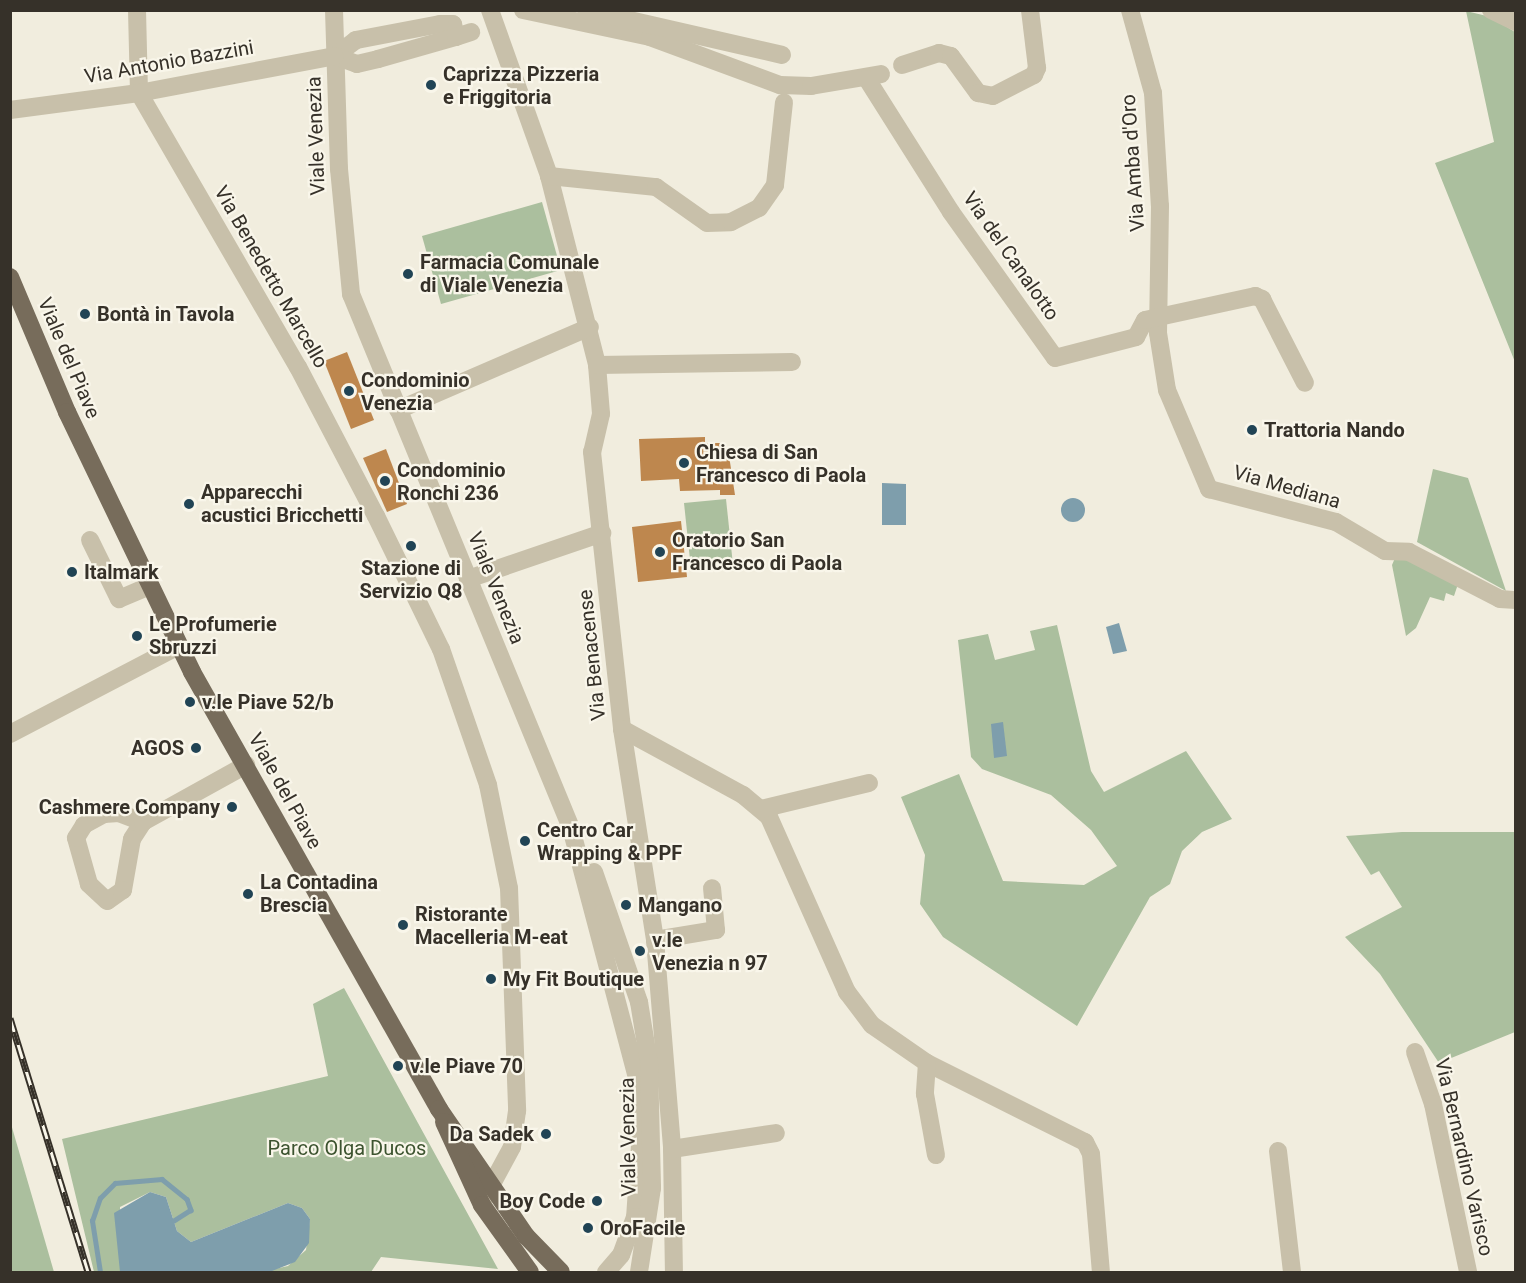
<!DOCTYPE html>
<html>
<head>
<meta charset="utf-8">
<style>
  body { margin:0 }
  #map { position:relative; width:1526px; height:1283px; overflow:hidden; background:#f1edde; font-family:Roboto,sans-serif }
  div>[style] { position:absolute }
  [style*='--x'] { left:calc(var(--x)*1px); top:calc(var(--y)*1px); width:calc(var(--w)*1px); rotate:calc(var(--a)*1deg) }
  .green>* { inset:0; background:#abbf9e }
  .water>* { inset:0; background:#7e9eac }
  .round { border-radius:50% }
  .stream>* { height:4.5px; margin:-2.25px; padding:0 2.25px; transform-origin:2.25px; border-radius:2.25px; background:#7e9eac }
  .building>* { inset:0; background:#be874e }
  .minor>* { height:18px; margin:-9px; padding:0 9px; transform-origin:9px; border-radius:9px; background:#c8c0aa }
  .major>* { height:18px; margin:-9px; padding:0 9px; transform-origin:9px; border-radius:9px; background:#776c5b }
  .rail>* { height:7px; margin-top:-3.5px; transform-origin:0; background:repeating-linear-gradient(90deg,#f9f6ea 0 14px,#363129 0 28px); box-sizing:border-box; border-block:2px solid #363129 }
  .dots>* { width:16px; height:16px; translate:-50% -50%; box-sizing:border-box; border:3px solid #f9f6ea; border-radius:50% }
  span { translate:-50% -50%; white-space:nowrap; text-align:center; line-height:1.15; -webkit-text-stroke:4.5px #f9f6ea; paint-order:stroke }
  .street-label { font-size:20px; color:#363129 }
  .poi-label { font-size:20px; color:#363129; font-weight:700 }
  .left { translate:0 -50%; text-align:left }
  .right { translate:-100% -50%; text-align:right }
  .park-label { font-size:20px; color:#3c532f }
  .frame { position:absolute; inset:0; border:12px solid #363129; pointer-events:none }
</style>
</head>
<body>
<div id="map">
  <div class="green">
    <div style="clip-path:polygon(1466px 11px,1491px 17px,1515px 32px,1515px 362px,1435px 163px,1494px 142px)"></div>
    <div style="clip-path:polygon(542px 202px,561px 270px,441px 304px,422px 236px)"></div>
    <div style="clip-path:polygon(1433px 469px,1468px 478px,1506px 591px,1417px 542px)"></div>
    <div style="clip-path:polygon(726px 499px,733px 565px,691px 569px,684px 503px)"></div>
    <div style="clip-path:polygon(1395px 558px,1405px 558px,1458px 584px,1454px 596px,1446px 593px,1444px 601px,1430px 597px,1416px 628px,1406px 636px,1392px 565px)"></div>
    <div style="clip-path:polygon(1057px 625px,1091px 771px,1104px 792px,1186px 751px,1232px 819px,1202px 832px,1182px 851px,1170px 884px,1150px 897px,1077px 1026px,943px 937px,920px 904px,925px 855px,901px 797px,959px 774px,1003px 881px,1084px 885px,1117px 866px,1091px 830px,1051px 795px,982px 769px,971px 757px,958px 640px,988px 634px,995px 660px,1035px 650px,1030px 631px)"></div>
    <div style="clip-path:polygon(1402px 832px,1515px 832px,1515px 1032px,1439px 1063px,1380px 974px,1345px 937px,1402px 907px,1379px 871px,1371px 875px,1346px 836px)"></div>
    <div style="clip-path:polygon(344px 988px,498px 1269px,381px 1257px,371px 1272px,261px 1272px,288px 1266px,306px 1250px,310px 1219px,302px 1208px,288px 1203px,191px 1242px,177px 1231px,166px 1197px,150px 1192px,120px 1207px,120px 1272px,94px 1272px,62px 1139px,328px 1076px,313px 1004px)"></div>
    <div style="clip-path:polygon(11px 1124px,54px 1272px,11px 1272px)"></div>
  </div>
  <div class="water">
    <div style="clip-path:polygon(882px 483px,906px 484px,906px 525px,882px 525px)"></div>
    <div class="round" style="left:1061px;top:498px;width:24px;height:24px"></div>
    <div style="clip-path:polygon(1119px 623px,1127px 651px,1113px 654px,1106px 627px)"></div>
    <div style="clip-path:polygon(1003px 722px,1007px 756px,994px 758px,991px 724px)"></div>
    <div style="clip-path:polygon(150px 1192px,166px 1197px,177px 1231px,191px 1242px,288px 1203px,302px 1208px,310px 1219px,309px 1243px,295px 1262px,272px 1271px,120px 1272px,114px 1213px)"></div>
  </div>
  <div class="stream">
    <div style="--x:100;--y:1272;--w:52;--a:-98.9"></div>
    <div style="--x:92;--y:1221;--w:24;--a:-71"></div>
    <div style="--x:100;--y:1198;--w:21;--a:-45"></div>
    <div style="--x:115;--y:1183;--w:47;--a:-4.9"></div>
    <div style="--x:162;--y:1179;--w:32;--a:39"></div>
    <div style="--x:187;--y:1199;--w:12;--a:70"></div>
    <div style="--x:191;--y:1210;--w:20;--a:147"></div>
  </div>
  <div class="building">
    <div style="clip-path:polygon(347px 352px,374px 420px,351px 429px,324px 361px)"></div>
    <div style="clip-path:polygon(705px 437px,705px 443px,722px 443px,722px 450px,728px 449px,735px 495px,720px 495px,720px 490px,680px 491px,679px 479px,641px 481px,639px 439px)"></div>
    <div style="clip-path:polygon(386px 449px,407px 504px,387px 512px,363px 458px)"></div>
    <div style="clip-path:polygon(681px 521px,687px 577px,638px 582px,632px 527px)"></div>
  </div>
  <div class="minor">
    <div style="--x:137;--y:10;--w:83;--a:88.6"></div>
    <div style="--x:139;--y:93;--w:317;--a:59.9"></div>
    <div style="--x:298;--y:367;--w:168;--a:62.4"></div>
    <div style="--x:376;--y:516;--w:148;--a:64"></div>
    <div style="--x:441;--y:649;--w:144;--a:70.9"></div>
    <div style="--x:488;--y:785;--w:105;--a:78.5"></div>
    <div style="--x:509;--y:888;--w:223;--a:87.9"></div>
    <div style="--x:517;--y:1111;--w:36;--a:98"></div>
    <div style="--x:512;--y:1147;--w:57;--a:118.4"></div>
    <div style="--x:334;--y:10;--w:159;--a:88.2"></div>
    <div style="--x:339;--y:169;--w:126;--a:84.5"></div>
    <div style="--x:351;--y:294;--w:578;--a:67.61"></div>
    <div style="--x:571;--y:828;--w:282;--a:75.2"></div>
    <div style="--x:643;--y:1101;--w:116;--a:93.9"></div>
    <div style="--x:635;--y:1217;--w:40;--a:110.2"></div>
    <div style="--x:621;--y:1255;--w:23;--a:131"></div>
    <div style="--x:490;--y:10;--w:176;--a:70.4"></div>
    <div style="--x:549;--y:176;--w:195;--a:75.7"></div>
    <div style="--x:597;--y:365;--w:49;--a:85.3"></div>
    <div style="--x:601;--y:414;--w:39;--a:103"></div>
    <div style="--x:592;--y:452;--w:279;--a:83.8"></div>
    <div style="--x:622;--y:729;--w:214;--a:81.1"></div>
    <div style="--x:655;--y:940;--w:210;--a:85.3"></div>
    <div style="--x:672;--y:1149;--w:123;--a:89.1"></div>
    <div style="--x:523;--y:10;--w:130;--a:12"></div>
    <div style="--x:650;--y:37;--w:139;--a:20.3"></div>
    <div style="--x:780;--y:85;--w:31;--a:2"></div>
    <div style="--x:811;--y:86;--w:71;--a:-9.7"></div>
    <div style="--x:586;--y:10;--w:201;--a:12.9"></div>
    <div style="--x:1130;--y:10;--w:86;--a:74.5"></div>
    <div style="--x:1153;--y:93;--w:113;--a:86.5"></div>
    <div style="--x:1160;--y:206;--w:127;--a:90.9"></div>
    <div style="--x:1158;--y:333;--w:58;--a:81"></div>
    <div style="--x:1167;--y:390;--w:108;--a:67"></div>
    <div style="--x:1209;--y:489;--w:131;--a:14.6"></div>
    <div style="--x:1336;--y:522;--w:57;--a:30.6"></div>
    <div style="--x:1385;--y:551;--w:24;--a:2"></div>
    <div style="--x:1409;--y:552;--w:102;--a:27.3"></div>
    <div style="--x:1500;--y:599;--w:16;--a:4"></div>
    <div style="--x:1491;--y:10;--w:28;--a:26"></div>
    <div style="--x:456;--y:37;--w:13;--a:-103"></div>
    <div style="--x:453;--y:24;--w:13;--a:180"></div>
    <div style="--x:440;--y:24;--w:86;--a:169.2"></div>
    <div style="--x:356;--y:40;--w:26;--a:143"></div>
    <div style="--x:335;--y:56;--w:23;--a:20"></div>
    <div style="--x:357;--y:64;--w:22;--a:-13"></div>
    <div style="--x:378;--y:59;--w:81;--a:-15.8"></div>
    <div style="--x:456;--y:37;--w:16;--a:-18"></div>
    <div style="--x:902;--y:65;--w:39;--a:-18"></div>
    <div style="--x:939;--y:53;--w:12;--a:14"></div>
    <div style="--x:951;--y:56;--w:46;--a:53.9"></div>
    <div style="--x:978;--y:93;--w:15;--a:11"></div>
    <div style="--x:993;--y:96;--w:46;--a:-27.1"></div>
    <div style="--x:1034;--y:75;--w:8;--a:-67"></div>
    <div style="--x:1037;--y:68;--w:58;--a:-96.9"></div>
    <div style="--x:867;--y:79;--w:157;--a:57.7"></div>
    <div style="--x:951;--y:212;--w:179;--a:54.5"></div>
    <div style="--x:1055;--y:358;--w:84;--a:-14.5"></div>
    <div style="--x:1136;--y:337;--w:19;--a:-62"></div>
    <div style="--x:1145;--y:320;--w:113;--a:-12.3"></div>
    <div style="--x:1255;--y:296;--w:8;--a:23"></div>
    <div style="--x:1262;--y:299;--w:94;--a:62.9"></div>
    <div style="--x:10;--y:110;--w:130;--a:-7.5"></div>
    <div style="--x:139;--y:93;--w:199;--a:-10.7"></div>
    <div style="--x:549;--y:176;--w:108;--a:5.9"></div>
    <div style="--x:656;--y:187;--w:62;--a:35.2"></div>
    <div style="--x:707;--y:223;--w:24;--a:-2"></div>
    <div style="--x:731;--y:222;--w:31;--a:-27"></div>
    <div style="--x:759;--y:208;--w:28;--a:-55"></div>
    <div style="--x:775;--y:185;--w:83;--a:-83.8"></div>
    <div style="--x:597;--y:365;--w:195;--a:-0.9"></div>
    <div style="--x:398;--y:410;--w:209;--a:-23.4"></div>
    <div style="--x:90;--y:540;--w:66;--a:63.8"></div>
    <div style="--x:119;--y:599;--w:33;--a:-23"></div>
    <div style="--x:468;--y:579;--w:142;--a:-18.9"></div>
    <div style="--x:622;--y:729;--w:138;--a:28.6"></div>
    <div style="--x:743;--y:795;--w:34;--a:40"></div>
    <div style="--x:769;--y:817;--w:192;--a:66"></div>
    <div style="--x:847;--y:992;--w:41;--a:52.9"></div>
    <div style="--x:872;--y:1025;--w:67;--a:34.6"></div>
    <div style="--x:927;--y:1063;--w:177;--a:26.6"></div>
    <div style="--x:1085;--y:1142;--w:13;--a:63"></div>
    <div style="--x:1091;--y:1154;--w:118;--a:85.2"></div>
    <div style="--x:10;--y:734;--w:190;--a:-27.6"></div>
    <div style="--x:761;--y:809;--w:111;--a:-13.5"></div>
    <div style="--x:119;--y:813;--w:26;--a:21"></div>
    <div style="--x:143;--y:822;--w:20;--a:123"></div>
    <div style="--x:132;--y:839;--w:52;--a:100"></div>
    <div style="--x:123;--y:890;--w:19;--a:145"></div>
    <div style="--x:107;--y:901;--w:25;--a:-137"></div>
    <div style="--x:89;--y:884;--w:48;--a:-105.8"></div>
    <div style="--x:76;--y:838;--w:15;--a:-58"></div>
    <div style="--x:84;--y:825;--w:23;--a:-29"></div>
    <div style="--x:104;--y:814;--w:15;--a:-4"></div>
    <div style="--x:143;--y:822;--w:118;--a:-29"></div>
    <div style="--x:594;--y:872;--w:138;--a:70.9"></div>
    <div style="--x:639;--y:1002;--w:62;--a:80.7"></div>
    <div style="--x:649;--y:1063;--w:125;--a:88.6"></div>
    <div style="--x:652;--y:1188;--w:85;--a:98.8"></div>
    <div style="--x:655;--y:940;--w:62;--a:-9.3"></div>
    <div style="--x:716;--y:930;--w:42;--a:-95.4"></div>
    <div style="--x:1415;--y:1052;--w:55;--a:70.9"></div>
    <div style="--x:1433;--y:1104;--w:172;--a:78.2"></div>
    <div style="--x:927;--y:1063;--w:31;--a:94"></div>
    <div style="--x:925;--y:1094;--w:62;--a:79.8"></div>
    <div style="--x:672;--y:1149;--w:105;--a:-8.7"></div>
    <div style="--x:1278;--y:1151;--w:122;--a:83.4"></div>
  </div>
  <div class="major">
    <div style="--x:10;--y:277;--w:147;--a:67.1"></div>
    <div style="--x:67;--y:412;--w:288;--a:64.3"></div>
    <div style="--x:192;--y:672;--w:502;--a:60.52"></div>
    <div style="--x:439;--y:1109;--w:154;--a:55.6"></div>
    <div style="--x:526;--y:1236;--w:50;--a:45.8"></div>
    <div style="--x:444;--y:1122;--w:91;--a:65.4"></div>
    <div style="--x:482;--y:1205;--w:82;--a:54.4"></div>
  </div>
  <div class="rail">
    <div style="--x:10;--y:1018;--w:266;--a:72.9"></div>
  </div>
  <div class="dots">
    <div style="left:431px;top:85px;background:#214455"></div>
    <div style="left:408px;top:274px;background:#214455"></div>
    <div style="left:85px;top:314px;background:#214455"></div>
    <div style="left:349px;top:391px;background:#214455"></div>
    <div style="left:1252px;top:430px;background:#214455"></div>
    <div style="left:684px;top:463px;background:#214455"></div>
    <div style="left:385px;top:481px;background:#214455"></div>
    <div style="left:189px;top:504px;background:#214455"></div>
    <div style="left:411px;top:546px;background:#214455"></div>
    <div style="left:660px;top:552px;background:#214455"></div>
    <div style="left:72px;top:572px;background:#214455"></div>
    <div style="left:137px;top:636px;background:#214455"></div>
    <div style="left:190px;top:702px;background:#214455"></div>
    <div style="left:196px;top:748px;background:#214455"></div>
    <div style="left:232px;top:807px;background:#214455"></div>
    <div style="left:525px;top:841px;background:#214455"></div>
    <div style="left:248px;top:894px;background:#214455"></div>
    <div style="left:626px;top:905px;background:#214455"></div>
    <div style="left:403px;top:925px;background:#214455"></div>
    <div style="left:640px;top:951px;background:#214455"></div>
    <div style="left:491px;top:979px;background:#214455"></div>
    <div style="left:398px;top:1066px;background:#214455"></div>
    <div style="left:546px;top:1134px;background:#214455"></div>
    <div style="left:597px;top:1201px;background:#214455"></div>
    <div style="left:588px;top:1228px;background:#214455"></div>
  </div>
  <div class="street-label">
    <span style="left:169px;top:62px;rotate:-10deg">Via Antonio Bazzini</span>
    <span style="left:316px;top:136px;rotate:-92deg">Viale Venezia</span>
    <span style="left:1133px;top:163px;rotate:-94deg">Via Amba d'Oro</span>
    <span style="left:1011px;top:256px;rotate:55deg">Via del Canalotto</span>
    <span style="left:271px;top:277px;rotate:60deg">Via Benedetto Marcello</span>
    <span style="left:69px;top:358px;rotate:67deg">Viale del Piave</span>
    <span style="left:1287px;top:487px;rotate:16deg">Via Mediana</span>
    <span style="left:496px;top:588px;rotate:68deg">Viale Venezia</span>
    <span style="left:592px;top:655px;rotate:-96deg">Via Benacense</span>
    <span style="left:285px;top:791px;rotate:61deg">Viale del Piave</span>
    <span style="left:628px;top:1137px;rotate:-91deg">Viale Venezia</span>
    <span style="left:1464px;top:1157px;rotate:77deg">Via Bernardino Varisco</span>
  </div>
  <div class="poi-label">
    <span class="left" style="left:443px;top:86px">Caprizza Pizzeria<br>e Friggitoria</span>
    <span class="left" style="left:420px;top:274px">Farmacia Comunale<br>di Viale Venezia</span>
    <span class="left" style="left:97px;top:314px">Bontà in Tavola</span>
    <span class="left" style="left:361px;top:392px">Condominio<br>Venezia</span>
    <span class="left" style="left:1264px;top:430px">Trattoria Nando</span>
    <span class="left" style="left:696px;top:464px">Chiesa di San<br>Francesco di Paola</span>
    <span class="left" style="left:397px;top:482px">Condominio<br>Ronchi 236</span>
    <span class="left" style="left:201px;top:504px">Apparecchi<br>acustici Bricchetti</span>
    <span class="left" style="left:672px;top:552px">Oratorio San<br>Francesco di Paola</span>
    <span style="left:411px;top:580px">Stazione di<br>Servizio Q8</span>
    <span class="left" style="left:84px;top:572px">Italmark</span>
    <span class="left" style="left:149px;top:636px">Le Profumerie<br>Sbruzzi</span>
    <span class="left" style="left:202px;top:702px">v.le Piave 52/b</span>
    <span class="right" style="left:184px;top:748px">AGOS</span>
    <span class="right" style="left:220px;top:807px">Cashmere Company</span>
    <span class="left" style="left:537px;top:842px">Centro Car<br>Wrapping &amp; PPF</span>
    <span class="left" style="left:260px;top:894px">La Contadina<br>Brescia</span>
    <span class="left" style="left:638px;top:905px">Mangano</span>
    <span class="left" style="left:415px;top:926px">Ristorante<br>Macelleria M-eat</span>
    <span class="left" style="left:652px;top:952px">v.le<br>Venezia n 97</span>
    <span class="left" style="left:503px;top:979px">My Fit Boutique</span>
    <span class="left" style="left:410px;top:1066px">v.le Piave 70</span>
    <span class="right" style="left:534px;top:1134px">Da Sadek</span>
    <span class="right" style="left:585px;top:1201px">Boy Code</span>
    <span class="left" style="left:600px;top:1228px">OroFacile</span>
  </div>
  <div class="park-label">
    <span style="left:347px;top:1148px">Parco Olga Ducos</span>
  </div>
  <div class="frame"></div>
</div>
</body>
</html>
